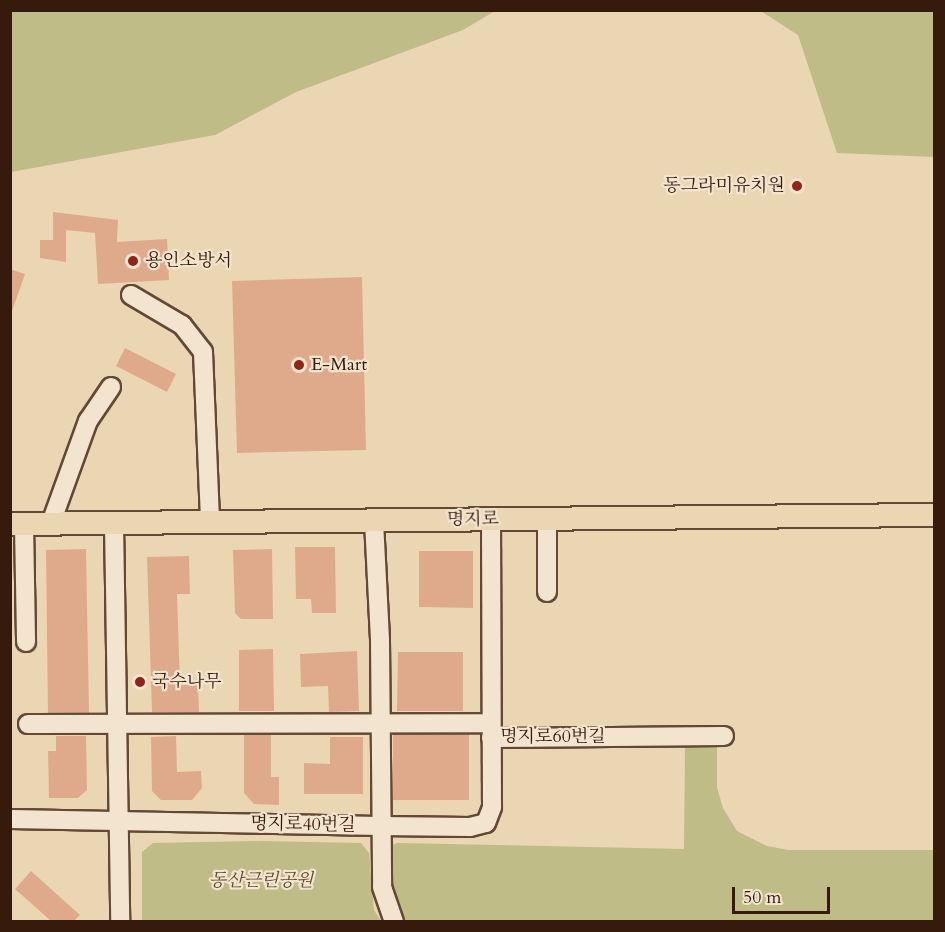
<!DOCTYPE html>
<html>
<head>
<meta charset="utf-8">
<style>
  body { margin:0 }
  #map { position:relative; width:945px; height:932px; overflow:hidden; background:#ebd6b3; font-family:Cardo,"Noto Serif KR",serif }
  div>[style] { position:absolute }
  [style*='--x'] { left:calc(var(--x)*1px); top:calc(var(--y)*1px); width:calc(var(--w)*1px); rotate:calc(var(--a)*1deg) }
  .green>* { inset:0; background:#bfbc87 }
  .building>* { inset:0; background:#dfaa8c }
  .roads { filter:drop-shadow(2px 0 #634935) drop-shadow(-2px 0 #634935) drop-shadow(0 2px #634935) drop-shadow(0 -2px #634935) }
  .minor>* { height:18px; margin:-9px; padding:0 9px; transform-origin:9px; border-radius:9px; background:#f2e4ce }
  .major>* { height:22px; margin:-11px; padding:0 11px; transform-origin:11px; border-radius:11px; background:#ebd6b3 }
  .dots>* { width:16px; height:16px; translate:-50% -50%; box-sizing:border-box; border:3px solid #f2e4ce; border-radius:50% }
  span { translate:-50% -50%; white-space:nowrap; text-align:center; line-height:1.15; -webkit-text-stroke:4.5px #f2e4ce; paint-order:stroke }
  .poi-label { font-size:18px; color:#361a0b }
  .right { translate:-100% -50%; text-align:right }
  .left { translate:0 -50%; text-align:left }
  .street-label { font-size:18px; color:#361a0b }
  .park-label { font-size:18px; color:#5f4b30; font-style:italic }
  .frame { position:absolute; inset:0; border:12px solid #361a0b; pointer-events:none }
  .scale { position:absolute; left:732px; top:887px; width:98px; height:27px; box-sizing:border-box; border:3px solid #361a0b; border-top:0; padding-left:8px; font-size:18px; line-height:21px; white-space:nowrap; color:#361a0b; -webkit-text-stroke:4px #f2e4ce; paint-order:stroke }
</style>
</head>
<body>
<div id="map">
  <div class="green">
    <div style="clip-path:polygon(11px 10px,495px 10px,495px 11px,463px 30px,296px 92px,215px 135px,11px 172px)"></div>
    <div style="clip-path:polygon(761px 11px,934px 11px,934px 157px,837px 153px,798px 35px)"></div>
    <div style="clip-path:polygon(717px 740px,717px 788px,723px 808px,737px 831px,767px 846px,789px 850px,934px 850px,934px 921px,404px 921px,398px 913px,389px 893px,389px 846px,398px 843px,684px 849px,685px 743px)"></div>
    <div style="clip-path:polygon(262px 841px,361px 843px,369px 853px,374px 910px,381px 921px,142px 921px,142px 852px,153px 843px)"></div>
  </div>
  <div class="building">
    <div style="clip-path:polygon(53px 212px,118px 220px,117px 242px,167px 239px,169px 280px,98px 284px,95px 233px,66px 230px,66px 262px,40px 258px,40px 240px,53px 240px)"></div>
    <div style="clip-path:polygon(10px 269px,25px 274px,12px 311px,10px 310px)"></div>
    <div style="clip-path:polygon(362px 277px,366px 450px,237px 453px,232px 281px)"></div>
    <div style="clip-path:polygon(125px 348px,176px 374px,167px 392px,116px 366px)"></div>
    <div style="clip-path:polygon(295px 547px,335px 547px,336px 613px,312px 613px,311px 599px,296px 599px)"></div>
    <div style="clip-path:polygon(86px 549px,89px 713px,48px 713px,46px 550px)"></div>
    <div style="clip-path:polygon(272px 549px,273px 619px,241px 619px,235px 613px,233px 550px)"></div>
    <div style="clip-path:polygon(419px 551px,473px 551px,473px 608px,419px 607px)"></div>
    <div style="clip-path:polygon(189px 556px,190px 594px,177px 594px,180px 685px,198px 685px,199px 712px,152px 712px,147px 557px)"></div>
    <div style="clip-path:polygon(273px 649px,274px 711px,239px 711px,239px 650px)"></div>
    <div style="clip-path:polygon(357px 651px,359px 711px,329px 712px,328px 686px,301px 687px,300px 654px)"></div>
    <div style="clip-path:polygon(398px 652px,463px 652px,463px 711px,397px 711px)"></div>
    <div style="clip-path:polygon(393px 734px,469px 734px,469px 800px,393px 800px)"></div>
    <div style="clip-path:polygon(244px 735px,271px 735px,271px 777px,279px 777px,279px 805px,254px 804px,244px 793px)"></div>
    <div style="clip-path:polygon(56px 736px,86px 736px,87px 790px,78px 798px,49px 798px,48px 751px,56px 751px)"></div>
    <div style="clip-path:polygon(176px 736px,177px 772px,201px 771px,202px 788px,192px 800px,161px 800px,152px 791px,151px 737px)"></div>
    <div style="clip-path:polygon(330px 737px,363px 737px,363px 794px,304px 794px,304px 763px,330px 764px)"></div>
    <div style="clip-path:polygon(31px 871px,80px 915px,74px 921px,51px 921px,15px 889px)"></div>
  </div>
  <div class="roads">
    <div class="minor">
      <div style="--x:131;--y:295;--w:59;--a:30.5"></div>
      <div style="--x:182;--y:325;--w:34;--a:52"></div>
      <div style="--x:203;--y:352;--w:170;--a:87.6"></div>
      <div style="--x:547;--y:519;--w:73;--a:90"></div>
      <div style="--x:374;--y:521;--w:120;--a:87.1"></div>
      <div style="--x:380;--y:641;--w:246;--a:89.5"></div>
      <div style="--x:382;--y:887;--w:37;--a:71"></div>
      <div style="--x:51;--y:523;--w:109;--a:-70.1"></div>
      <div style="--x:88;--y:421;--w:41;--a:-55.9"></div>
      <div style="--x:114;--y:523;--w:399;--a:89.1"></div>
      <div style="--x:24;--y:524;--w:118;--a:89"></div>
      <div style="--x:28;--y:724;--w:463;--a:-0.1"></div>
      <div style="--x:491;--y:738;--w:233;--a:-0.5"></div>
      <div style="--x:10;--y:819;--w:370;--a:1.1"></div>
      <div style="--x:380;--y:826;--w:90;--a:0.6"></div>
      <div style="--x:470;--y:827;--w:16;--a:-14"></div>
      <div style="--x:486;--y:823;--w:17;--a:-69"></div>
      <div style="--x:492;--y:807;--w:288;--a:-90.2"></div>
    </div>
    <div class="major">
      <div style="--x:10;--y:524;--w:924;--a:-0.56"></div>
    </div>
  </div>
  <div class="dots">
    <div style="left:797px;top:186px;background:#8f2418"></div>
    <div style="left:133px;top:261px;background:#8f2418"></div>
    <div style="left:299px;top:365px;background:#8f2418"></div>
    <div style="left:140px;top:682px;background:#8f2418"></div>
  </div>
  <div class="poi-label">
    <span class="right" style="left:785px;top:186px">동그라미유치원</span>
    <span class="left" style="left:145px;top:261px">용인소방서</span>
    <span class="left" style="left:311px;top:365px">E-Mart</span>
    <span class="left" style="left:152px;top:682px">국수나무</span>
  </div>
  <div class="street-label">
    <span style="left:473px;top:520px;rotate:-1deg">명지로</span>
    <span style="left:553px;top:737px">명지로60번길</span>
    <span style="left:303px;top:825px;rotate:1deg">명지로40번길</span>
  </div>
  <div class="park-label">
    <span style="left:261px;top:881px">동산근린공원</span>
  </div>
  <div class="frame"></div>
  <div class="scale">50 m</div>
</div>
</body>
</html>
